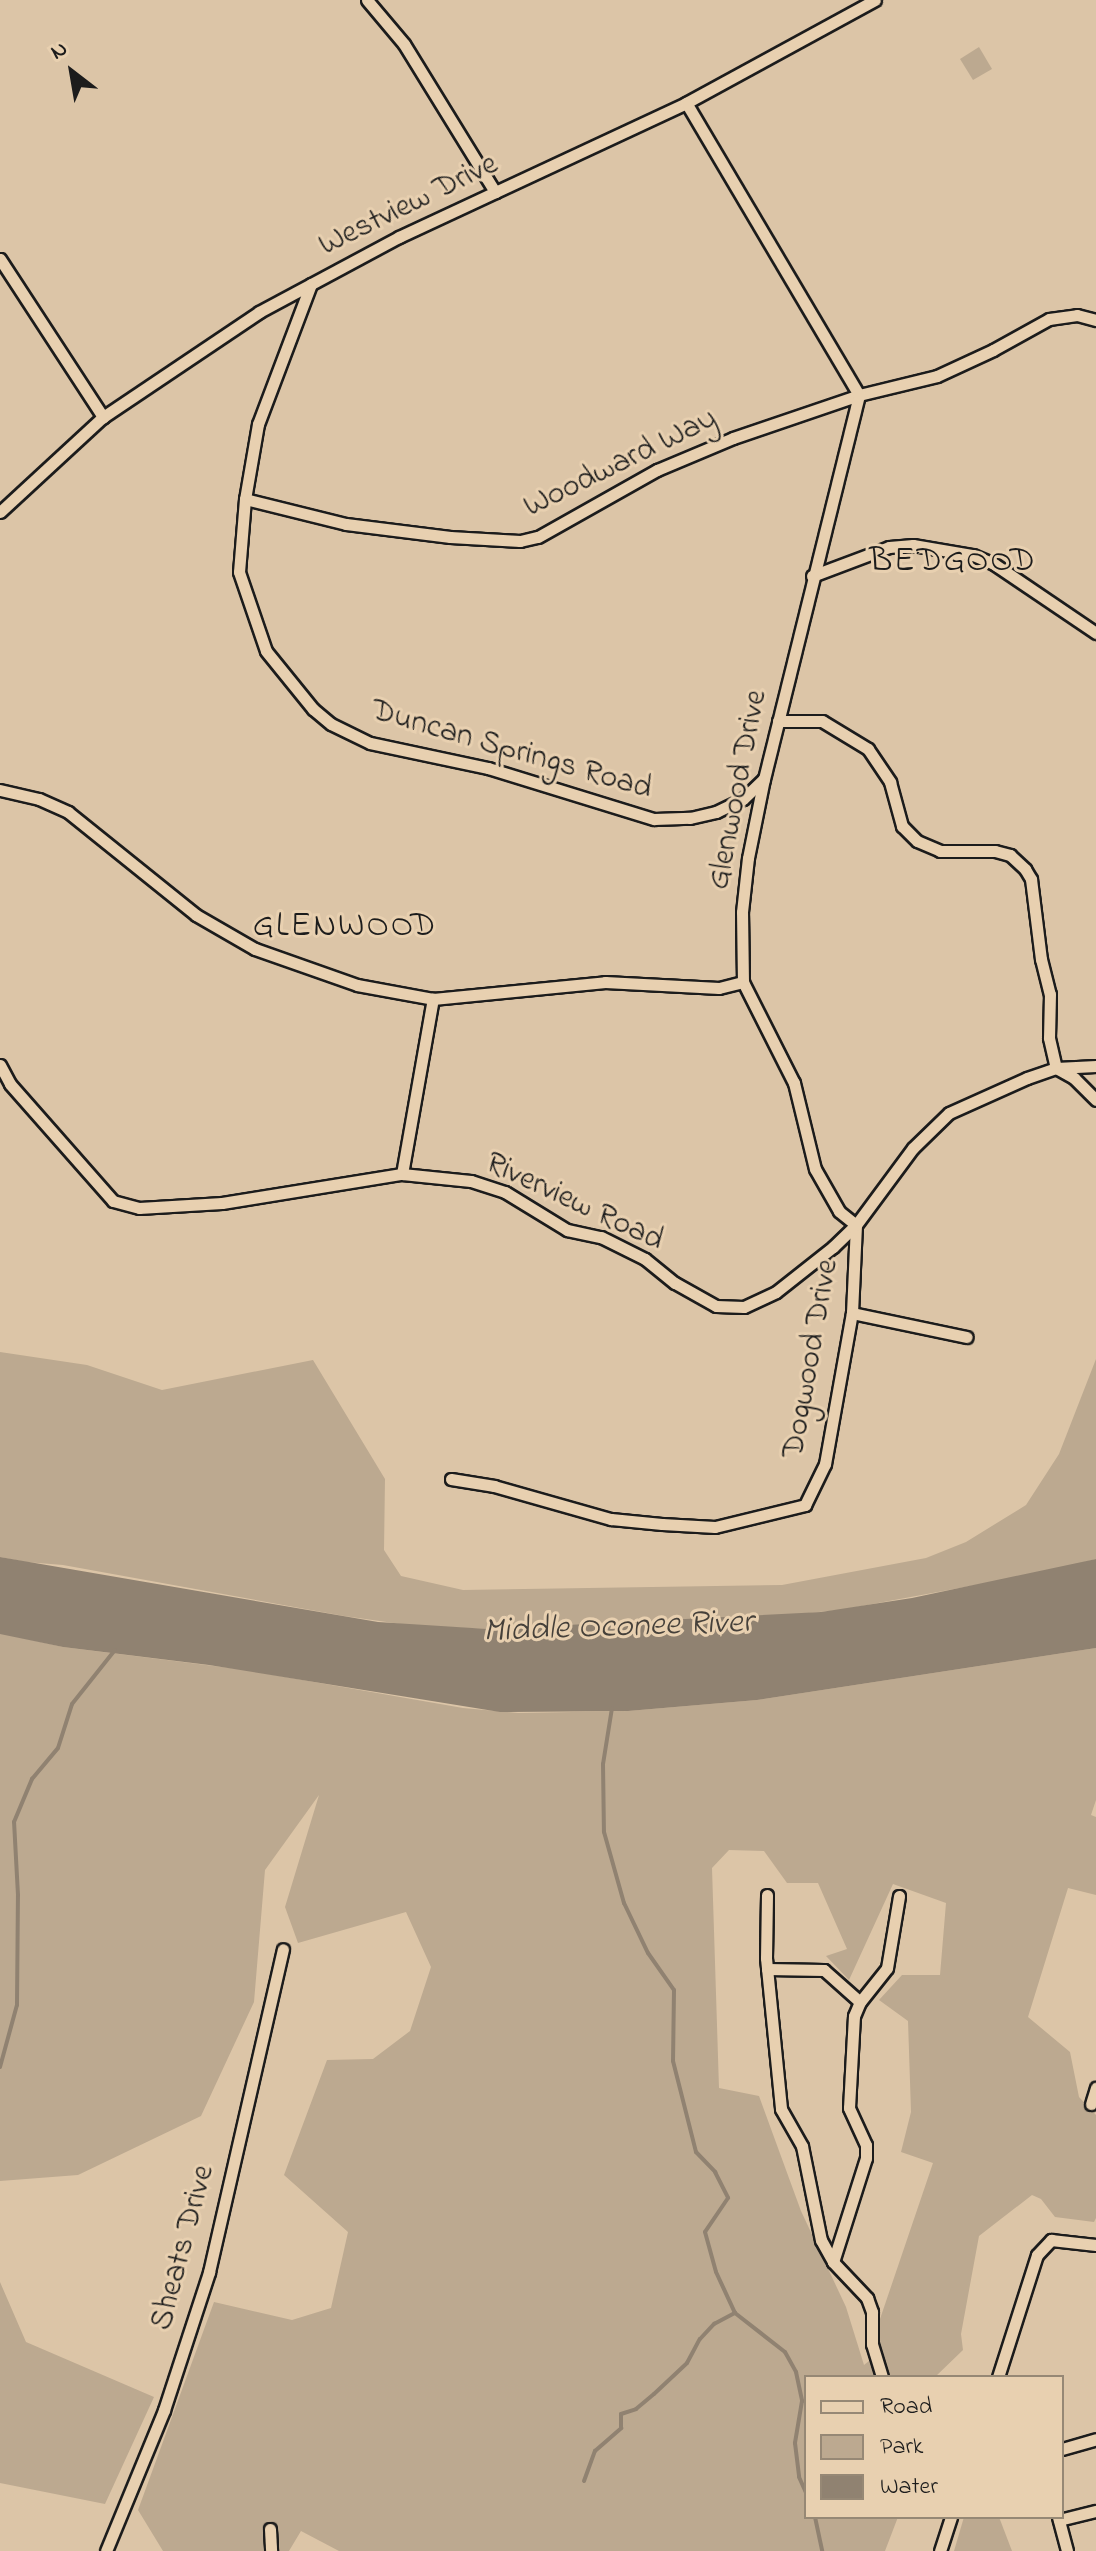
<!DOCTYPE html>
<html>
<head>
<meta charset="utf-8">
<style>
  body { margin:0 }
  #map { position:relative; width:1096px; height:2551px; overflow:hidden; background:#dcc5a7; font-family:"Indie Flower",sans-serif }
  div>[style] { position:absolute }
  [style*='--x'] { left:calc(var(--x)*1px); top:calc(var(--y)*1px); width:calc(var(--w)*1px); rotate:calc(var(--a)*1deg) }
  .green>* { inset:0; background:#bca990 }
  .water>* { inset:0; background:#908271 }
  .stream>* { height:4px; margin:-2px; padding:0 2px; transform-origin:2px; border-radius:2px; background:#908271 }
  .roads { filter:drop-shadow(2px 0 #1c1c1c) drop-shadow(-2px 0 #1c1c1c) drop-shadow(0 2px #1c1c1c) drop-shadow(0 -2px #1c1c1c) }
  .street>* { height:11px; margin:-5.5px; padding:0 5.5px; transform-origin:5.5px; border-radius:5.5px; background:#e8d0b0 }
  span { translate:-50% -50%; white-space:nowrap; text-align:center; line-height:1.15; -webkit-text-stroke:6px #e8d0b0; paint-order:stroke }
  .street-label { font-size:32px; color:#1c1c1c }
  .neighbourhood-label { font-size:34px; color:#1c1c1c; letter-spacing:2px }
  .water-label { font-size:34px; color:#45403a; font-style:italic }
  .legend { position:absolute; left:804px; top:2375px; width:260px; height:144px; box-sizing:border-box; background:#e8d0b0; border:2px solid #968875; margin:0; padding:10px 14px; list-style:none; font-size:24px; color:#1c1c1c }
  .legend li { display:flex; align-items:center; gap:16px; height:40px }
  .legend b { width:40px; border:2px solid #968875 }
  .north { position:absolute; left:32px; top:32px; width:80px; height:80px; -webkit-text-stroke:6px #e8d0b0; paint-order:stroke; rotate:329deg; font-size:22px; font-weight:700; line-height:32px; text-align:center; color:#1c1c1c }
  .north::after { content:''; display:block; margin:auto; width:28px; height:36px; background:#1c1c1c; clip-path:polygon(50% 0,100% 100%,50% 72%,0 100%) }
</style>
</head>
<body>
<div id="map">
  <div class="green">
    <div style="clip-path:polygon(979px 47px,992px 69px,973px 80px,960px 59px)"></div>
    <div style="clip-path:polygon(0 1352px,87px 1365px,162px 1390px,313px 1360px,385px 1479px,384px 1550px,401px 1576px,463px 1590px,782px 1585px,926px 1558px,966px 1542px,1026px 1505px,1059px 1454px,1096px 1359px,1096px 1559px,1046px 1572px,840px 1610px,766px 1617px,488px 1629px,415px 1626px,344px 1616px,63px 1565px,26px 1562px,0 1557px)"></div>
    <div style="clip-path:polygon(0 1633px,63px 1647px,246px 1670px,463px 1708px,518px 1713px,628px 1711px,757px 1700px,1096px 1648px,1096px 1800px,1091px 1815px,1096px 1817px,1096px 1895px,1068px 1888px,1028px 2017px,1070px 2052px,1079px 2097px,1096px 2115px,1096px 2218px,1094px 2222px,1055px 2217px,1041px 2199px,1032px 2195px,979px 2236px,961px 2334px,963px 2350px,935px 2377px,890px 2377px,878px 2340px,880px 2319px,933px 2163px,901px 2152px,911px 2112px,908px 2021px,879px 2000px,902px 1975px,940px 1975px,946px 1903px,893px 1884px,849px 1980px,826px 1956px,847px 1949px,818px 1883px,787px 1883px,764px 1851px,729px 1850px,712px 1868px,719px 2088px,759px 2096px,801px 2211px,846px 2307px,864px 2365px,869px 2361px,876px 2377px,806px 2377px,806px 2517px,898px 2517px,885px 2551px,339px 2551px,301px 2531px,289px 2551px,163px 2551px,138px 2510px,214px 2302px,292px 2320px,331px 2308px,348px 2232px,284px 2175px,327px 2060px,373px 2059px,410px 2031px,431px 1967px,406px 1912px,298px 1943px,285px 1907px,319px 1795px,265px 1870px,254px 2002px,201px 2116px,78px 2175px,0 2181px)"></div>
    <div style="clip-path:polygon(0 2282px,26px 2342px,154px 2397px,105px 2504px,0 2483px)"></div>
    <div style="clip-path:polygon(964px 2517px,999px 2517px,1012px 2551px,954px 2551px)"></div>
  </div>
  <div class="water">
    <div style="clip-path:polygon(0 1557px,378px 1622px,488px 1629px,821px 1612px,912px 1598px,1096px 1559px,1096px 1648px,757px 1700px,628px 1711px,500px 1712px,209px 1665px,63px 1647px,0 1634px)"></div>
  </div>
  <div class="stream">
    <div style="--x:612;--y:1708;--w:57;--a:99.1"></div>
    <div style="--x:603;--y:1764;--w:68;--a:89.2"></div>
    <div style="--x:604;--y:1832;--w:74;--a:74.3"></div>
    <div style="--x:624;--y:1903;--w:55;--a:64.4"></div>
    <div style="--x:648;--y:1953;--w:45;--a:54.9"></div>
    <div style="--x:674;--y:1990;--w:71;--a:90.8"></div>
    <div style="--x:673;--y:2061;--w:94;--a:75.8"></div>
    <div style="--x:696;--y:2152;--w:28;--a:46"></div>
    <div style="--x:715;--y:2172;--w:29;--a:63"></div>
    <div style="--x:728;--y:2198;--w:41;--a:124.1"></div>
    <div style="--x:705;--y:2232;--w:41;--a:74.6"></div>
    <div style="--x:716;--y:2272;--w:45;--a:65.1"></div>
    <div style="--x:735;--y:2313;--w:63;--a:38"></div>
    <div style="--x:785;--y:2352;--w:23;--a:61"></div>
    <div style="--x:796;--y:2372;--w:30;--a:78"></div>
    <div style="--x:802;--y:2401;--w:43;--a:99.5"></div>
    <div style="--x:795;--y:2443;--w:34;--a:83"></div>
    <div style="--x:799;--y:2477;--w:17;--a:66"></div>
    <div style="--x:0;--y:2067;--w:64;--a:-74.7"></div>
    <div style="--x:17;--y:2005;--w:110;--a:-89.5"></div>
    <div style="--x:18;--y:1895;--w:73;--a:-93.1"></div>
    <div style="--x:14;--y:1822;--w:47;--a:-67.3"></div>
    <div style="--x:32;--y:1779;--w:40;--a:-50"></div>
    <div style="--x:58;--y:1748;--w:46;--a:-72.3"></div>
    <div style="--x:72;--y:1704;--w:69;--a:-51.5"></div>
    <div style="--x:584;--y:2481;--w:32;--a:-70"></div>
    <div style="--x:595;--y:2451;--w:35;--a:-41"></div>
    <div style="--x:621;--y:2428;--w:14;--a:-90"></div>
    <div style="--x:621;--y:2414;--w:16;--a:-18"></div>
    <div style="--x:636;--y:2409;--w:23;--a:-40"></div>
    <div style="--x:654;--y:2394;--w:45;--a:-43.2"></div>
    <div style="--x:687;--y:2363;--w:27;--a:-62"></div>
    <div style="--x:700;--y:2339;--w:21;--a:-47"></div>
    <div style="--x:714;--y:2324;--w:24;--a:-28"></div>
    <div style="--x:815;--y:2517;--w:35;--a:78"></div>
  </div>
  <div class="roads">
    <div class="street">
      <div style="--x:367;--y:0;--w:57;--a:49.9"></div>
      <div style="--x:404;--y:44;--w:174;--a:58.4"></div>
      <div style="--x:0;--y:259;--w:189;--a:56.9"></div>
      <div style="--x:311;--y:284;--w:150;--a:110.7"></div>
      <div style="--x:258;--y:424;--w:76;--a:99.8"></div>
      <div style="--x:245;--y:499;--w:73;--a:94.7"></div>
      <div style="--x:239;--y:572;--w:83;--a:71.1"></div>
      <div style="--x:266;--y:651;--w:75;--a:51"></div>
      <div style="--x:313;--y:709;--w:23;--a:40"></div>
      <div style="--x:331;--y:724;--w:43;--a:26"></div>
      <div style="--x:370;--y:743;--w:121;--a:12"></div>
      <div style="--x:488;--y:768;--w:174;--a:17.1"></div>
      <div style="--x:654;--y:819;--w:36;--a:-2"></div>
      <div style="--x:690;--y:818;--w:27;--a:-13"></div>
      <div style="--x:716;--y:812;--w:30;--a:-26"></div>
      <div style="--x:743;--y:799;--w:28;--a:-44"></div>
      <div style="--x:245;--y:499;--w:104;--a:13.9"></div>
      <div style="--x:346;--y:524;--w:105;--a:7.1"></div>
      <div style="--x:450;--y:537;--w:70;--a:3.3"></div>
      <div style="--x:520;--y:541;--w:18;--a:-13"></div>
      <div style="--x:538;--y:537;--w:137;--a:-29.4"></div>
      <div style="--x:657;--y:470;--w:82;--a:-22.8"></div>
      <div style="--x:733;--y:438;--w:133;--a:-18.8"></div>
      <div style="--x:859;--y:395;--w:80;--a:-13.7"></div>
      <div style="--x:937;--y:376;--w:62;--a:-24.9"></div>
      <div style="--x:993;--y:350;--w:64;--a:-29"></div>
      <div style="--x:1049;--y:319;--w:28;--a:-8"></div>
      <div style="--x:1077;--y:315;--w:20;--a:15"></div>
      <div style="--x:0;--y:512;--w:140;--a:-42.7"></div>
      <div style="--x:103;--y:417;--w:188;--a:-33.9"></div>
      <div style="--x:259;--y:312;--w:159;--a:-28.2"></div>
      <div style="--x:399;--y:237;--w:317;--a:-25"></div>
      <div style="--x:686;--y:103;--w:215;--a:-28.6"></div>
      <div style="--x:812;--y:576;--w:82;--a:-20.6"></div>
      <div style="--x:889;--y:547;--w:24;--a:-5"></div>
      <div style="--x:913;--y:545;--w:61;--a:9.5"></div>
      <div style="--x:973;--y:555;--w:23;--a:23"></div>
      <div style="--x:994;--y:564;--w:123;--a:34.1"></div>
      <div style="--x:778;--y:721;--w:44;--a:0"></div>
      <div style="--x:822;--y:721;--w:54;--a:31.3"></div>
      <div style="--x:868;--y:749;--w:40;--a:56"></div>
      <div style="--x:890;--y:782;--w:46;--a:74.7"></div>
      <div style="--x:902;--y:826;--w:21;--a:45"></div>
      <div style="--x:917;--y:841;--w:25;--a:23"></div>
      <div style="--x:940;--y:851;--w:55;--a:0"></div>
      <div style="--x:995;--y:851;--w:16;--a:15"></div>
      <div style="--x:1010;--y:855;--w:21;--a:43"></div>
      <div style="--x:1025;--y:869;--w:12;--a:59"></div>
      <div style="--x:1031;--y:879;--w:81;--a:82.9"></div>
      <div style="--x:1041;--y:959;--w:36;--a:76"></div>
      <div style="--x:1050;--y:994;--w:44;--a:91.3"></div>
      <div style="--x:1049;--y:1038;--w:31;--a:77"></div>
      <div style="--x:1056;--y:1068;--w:21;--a:29"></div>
      <div style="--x:1074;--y:1078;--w:31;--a:45"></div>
      <div style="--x:0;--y:790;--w:40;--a:13"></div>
      <div style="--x:39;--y:799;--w:32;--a:24"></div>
      <div style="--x:68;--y:812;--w:164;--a:38.8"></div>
      <div style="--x:196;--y:915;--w:68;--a:30"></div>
      <div style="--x:255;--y:949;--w:108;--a:19.4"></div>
      <div style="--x:357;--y:985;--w:77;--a:10.4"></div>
      <div style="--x:433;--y:999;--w:173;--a:-5.6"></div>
      <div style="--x:605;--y:982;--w:114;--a:3"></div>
      <div style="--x:719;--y:988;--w:25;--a:-14"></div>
      <div style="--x:0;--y:1065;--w:21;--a:62"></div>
      <div style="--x:10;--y:1084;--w:156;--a:48.6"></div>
      <div style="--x:113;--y:1201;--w:27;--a:15"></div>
      <div style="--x:139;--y:1208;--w:83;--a:-3.4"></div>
      <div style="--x:222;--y:1203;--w:182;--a:-9.2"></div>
      <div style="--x:402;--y:1174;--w:69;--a:5.8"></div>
      <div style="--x:471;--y:1181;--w:36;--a:18"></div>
      <div style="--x:505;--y:1192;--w:73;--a:31.5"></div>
      <div style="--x:567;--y:1230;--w:35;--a:12"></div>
      <div style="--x:601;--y:1237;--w:49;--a:26.6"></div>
      <div style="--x:645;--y:1259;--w:38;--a:39"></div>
      <div style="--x:675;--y:1283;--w:47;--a:29.3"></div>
      <div style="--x:716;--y:1306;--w:28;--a:2"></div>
      <div style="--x:744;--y:1307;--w:35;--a:-25"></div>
      <div style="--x:776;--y:1292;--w:73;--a:-38.3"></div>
      <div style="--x:833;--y:1247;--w:32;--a:-44"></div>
      <div style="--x:856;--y:1225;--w:96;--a:-53.5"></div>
      <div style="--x:913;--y:1148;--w:50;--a:-44.2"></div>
      <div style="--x:949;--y:1113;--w:85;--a:-24.2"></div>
      <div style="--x:1027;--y:1078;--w:31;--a:-19"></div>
      <div style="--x:1056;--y:1068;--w:40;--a:-2.9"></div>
      <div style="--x:402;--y:1174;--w:178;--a:-80"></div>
      <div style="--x:852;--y:1313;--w:117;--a:11.8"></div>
      <div style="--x:451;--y:1479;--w:44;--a:9.2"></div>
      <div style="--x:494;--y:1486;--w:122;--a:15.8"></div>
      <div style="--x:611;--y:1519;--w:51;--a:5.6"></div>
      <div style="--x:662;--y:1524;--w:53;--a:3.2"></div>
      <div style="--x:715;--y:1527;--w:93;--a:-13.7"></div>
      <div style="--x:805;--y:1505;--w:46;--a:-64"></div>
      <div style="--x:825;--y:1464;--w:153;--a:-79.9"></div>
      <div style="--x:852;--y:1313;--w:88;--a:-87.4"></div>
      <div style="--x:856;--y:1225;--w:22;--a:-141"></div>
      <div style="--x:839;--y:1211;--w:48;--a:-119.7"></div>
      <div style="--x:815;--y:1169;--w:89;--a:-103.7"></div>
      <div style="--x:794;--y:1083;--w:113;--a:-116.8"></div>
      <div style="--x:743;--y:982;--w:70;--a:-90.8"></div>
      <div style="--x:742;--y:912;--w:54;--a:-83.7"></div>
      <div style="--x:748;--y:858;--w:81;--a:-78.6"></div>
      <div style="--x:764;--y:779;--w:396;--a:-76.1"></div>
      <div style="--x:859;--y:395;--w:339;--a:-120.6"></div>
      <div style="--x:767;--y:1895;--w:63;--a:90.9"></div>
      <div style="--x:766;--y:1958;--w:152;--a:84.3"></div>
      <div style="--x:781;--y:2109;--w:43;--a:60.4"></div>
      <div style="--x:802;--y:2146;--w:96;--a:78.6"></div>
      <div style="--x:821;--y:2240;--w:25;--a:61"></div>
      <div style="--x:833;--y:2262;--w:50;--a:46.6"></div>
      <div style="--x:867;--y:2298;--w:15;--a:70"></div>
      <div style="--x:872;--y:2312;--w:32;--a:90"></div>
      <div style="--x:872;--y:2344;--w:34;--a:73"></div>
      <div style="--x:767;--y:1969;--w:57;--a:1"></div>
      <div style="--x:824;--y:1970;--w:48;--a:41.6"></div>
      <div style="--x:1091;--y:2104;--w:17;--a:-73"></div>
      <div style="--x:833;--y:2262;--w:109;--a:-72.4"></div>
      <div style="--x:866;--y:2158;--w:13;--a:-90"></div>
      <div style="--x:866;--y:2145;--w:41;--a:-114.7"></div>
      <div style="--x:849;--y:2108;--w:92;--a:-86.9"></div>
      <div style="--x:854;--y:2016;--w:15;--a:-67"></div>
      <div style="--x:860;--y:2002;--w:43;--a:-51.5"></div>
      <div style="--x:887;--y:1968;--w:73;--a:-80.5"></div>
      <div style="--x:998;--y:2377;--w:128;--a:-72.3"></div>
      <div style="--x:1037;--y:2255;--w:21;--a:-47"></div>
      <div style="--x:1051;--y:2240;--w:45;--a:6.3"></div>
      <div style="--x:1062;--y:2449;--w:35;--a:-16"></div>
      <div style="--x:1058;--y:2517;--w:35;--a:75"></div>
      <div style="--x:1059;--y:2520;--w:38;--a:-14"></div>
      <div style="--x:270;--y:2529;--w:22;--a:87"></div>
      <div style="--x:106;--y:2551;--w:152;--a:-67.6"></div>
      <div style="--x:164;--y:2410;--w:145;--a:-71.9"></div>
      <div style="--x:209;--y:2272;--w:331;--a:-77.1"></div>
      <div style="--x:940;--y:2551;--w:36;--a:-72"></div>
    </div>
  </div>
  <div class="street-label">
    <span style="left:409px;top:206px;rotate:-26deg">Westview Drive</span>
    <span style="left:621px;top:464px;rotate:-26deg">Woodward Way</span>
    <span style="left:511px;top:751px;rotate:16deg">Duncan Springs Road</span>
    <span style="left:739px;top:790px;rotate:-79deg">Glenwood Drive</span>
    <span style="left:574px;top:1203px;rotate:25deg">Riverview Road</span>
    <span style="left:812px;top:1359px;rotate:-80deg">Dogwood Drive</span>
    <span style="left:184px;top:2248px;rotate:-75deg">Sheats Drive</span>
  </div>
  <div class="neighbourhood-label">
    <span style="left:953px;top:563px">BEDGOOD</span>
    <span style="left:345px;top:928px">GLENWOOD</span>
  </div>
  <div class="water-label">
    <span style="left:618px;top:1628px;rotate:-2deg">Middle Oconee River</span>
  </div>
  <ul class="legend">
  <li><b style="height:10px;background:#e8d0b0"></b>Road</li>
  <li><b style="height:22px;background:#bca990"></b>Park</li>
  <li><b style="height:22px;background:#908271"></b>Water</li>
  </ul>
  <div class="north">N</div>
</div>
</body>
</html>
